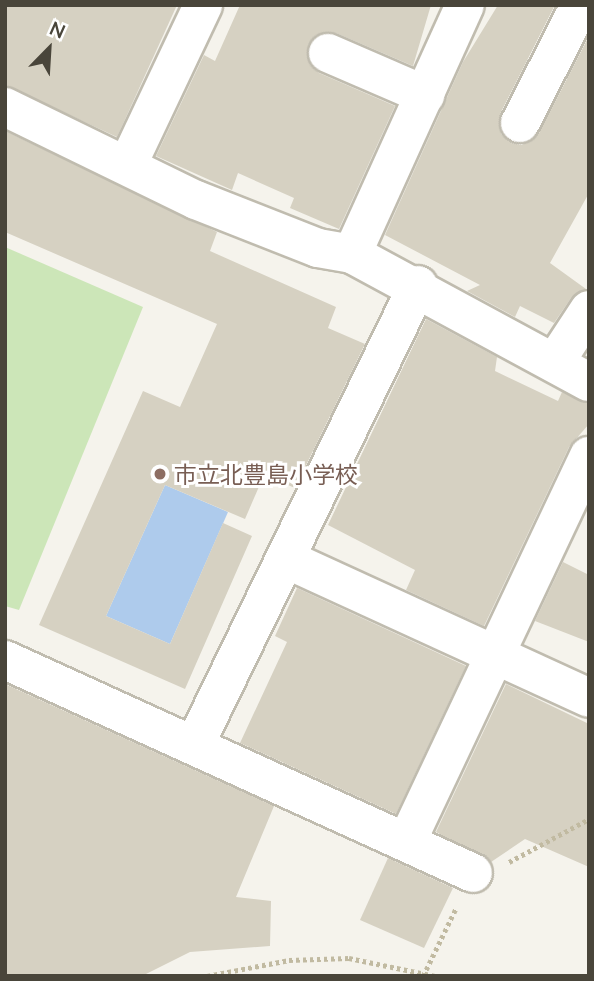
<!DOCTYPE html>
<html>
<head>
<meta charset="utf-8">
<style>
  body { margin:0 }
  #map { position:relative; width:594px; height:981px; overflow:hidden; background:#f5f3ec; font-family:Lato,"Noto Sans JP",sans-serif }
  div>[style] { position:absolute }
  [style*='--x'] { left:calc(var(--x)*1px); top:calc(var(--y)*1px); width:calc(var(--w)*1px); rotate:calc(var(--a)*1deg) }
  .green>* { inset:0; background:#cce6b8 }
  .water>* { inset:0; background:#aecbec }
  .building>* { inset:0; background:#d6d1c2 }
  .path>* { height:4.5px; margin-top:-2.25px; transform-origin:0; background:repeating-linear-gradient(90deg,#c1baa1 0 3.5px,transparent 0 7px) }
  .roads { filter:drop-shadow(2px 0 #c0bcaf) drop-shadow(-2px 0 #c0bcaf) drop-shadow(0 2px #c0bcaf) drop-shadow(0 -2px #c0bcaf) }
  .minor>* { height:38px; margin:-19px; padding:0 19px; transform-origin:19px; border-radius:19px; background:#fff }
  .dots>* { width:19px; height:19px; translate:-50% -50%; box-sizing:border-box; border:4px solid #fff; border-radius:50% }
  span { translate:-50% -50%; white-space:nowrap; text-align:center; line-height:1.15; -webkit-text-stroke:6px #fff; paint-order:stroke }
  .education-label { font-size:23px; color:#785e54 }
  .left { translate:0 -50%; text-align:left }
  .frame { position:absolute; inset:0; border:7px solid #49453a; pointer-events:none }
  .north { position:absolute; left:14px; top:14px; width:70px; height:70px; -webkit-text-stroke:5px #fff; paint-order:stroke; rotate:24deg; font-size:19px; font-weight:700; line-height:28px; text-align:center; color:#49453a }
  .north::after { content:''; display:block; margin:auto; width:24px; height:32px; background:#49453a; clip-path:polygon(50% 0,100% 100%,50% 72%,0 100%) }
</style>
</head>
<body>
<div id="map">
  <div class="green">
    <div style="clip-path:polygon(5px 247px,143px 307px,19px 610px,5px 606px)"></div>
  </div>
  <div class="water">
    <div style="clip-path:polygon(165px 485px,228px 512px,170px 644px,106px 616px)"></div>
  </div>
  <div class="building">
    <div style="clip-path:polygon(5px 5px,177px 5px,117px 137px,5px 85px)"></div>
    <div style="clip-path:polygon(240px 5px,431px 5px,413px 66px,336px 33px,316px 35px,308px 45px,310px 65px,319px 73px,395px 106px,339px 229px,290px 208px,294px 198px,238px 173px,232px 190px,156px 156px,204px 55px,215px 61px)"></div>
    <div style="clip-path:polygon(498px 5px,555px 5px,500px 114px,501px 134px,511px 143px,522px 145px,539px 133px,589px 36px,589px 193px,550px 263px,586px 289px,571px 298px,554px 323px,520px 306px,515px 317px,467px 291px,480px 285px,385px 235px,463px 62px)"></div>
    <div style="clip-path:polygon(5px 131px,217px 232px,210px 251px,336px 307px,328px 328px,365px 344px,295px 488px,264px 475px,245px 519px,165px 485px,106px 616px,170px 644px,223px 523px,252px 536px,185px 689px,39px 625px,143px 391px,180px 407px,217px 324px,5px 232px)"></div>
    <div style="clip-path:polygon(426px 319px,497px 357px,495px 371px,558px 401px,562px 392px,589px 404px,589px 424px,569px 447px,484px 626px,406px 590px,415px 570px,328px 525px)"></div>
    <div style="clip-path:polygon(563px 562px,589px 575px,589px 642px,535px 621px)"></div>
    <div style="clip-path:polygon(297px 588px,466px 666px,396px 814px,240px 743px,287px 642px,275px 636px)"></div>
    <div style="clip-path:polygon(5px 684px,274px 806px,236px 897px,271px 901px,270px 946px,190px 952px,142px 976px,5px 976px)"></div>
    <div style="clip-path:polygon(506px 684px,589px 724px,589px 867px,525px 839px,491px 862px,436px 832px)"></div>
    <div style="clip-path:polygon(388px 858px,453px 888px,424px 948px,360px 920px)"></div>
  </div>
  <div class="path">
    <div style="--x:509;--y:862;--w:91;--a:-28.3"></div>
    <div style="--x:207;--y:976;--w:84;--a:-11"></div>
    <div style="--x:289;--y:960;--w:60;--a:-1.9"></div>
    <div style="--x:349;--y:958;--w:88;--a:11.8"></div>
    <div style="--x:423;--y:976;--w:76;--a:-64.1"></div>
  </div>
  <div class="roads">
    <div class="minor">
      <div style="--x:328;--y:53;--w:106;--a:23.4"></div>
      <div style="--x:5;--y:107;--w:212;--a:26"></div>
      <div style="--x:196;--y:200;--w:131;--a:21.5"></div>
      <div style="--x:318;--y:248;--w:35;--a:10"></div>
      <div style="--x:352;--y:254;--w:269;--a:28.4"></div>
      <div style="--x:520;--y:123;--w:132;--a:-63"></div>
      <div style="--x:128;--y:164;--w:176;--a:-64.7"></div>
      <div style="--x:352;--y:254;--w:273;--a:-65.6"></div>
      <div style="--x:555;--y:362;--w:62;--a:-56.8"></div>
      <div style="--x:288;--y:560;--w:331;--a:24.6"></div>
      <div style="--x:5;--y:660;--w:514;--a:24.47"></div>
      <div style="--x:196;--y:742;--w:508;--a:-64.09"></div>
      <div style="--x:407;--y:841;--w:426;--a:-64.7"></div>
    </div>
  </div>
  <div class="dots">
    <div style="left:160px;top:474px;background:#8d6e63"></div>
  </div>
  <div class="education-label">
    <span class="left" style="left:174px;top:474px">市立北豊島小学校</span>
  </div>
  <div class="frame"></div>
  <div class="north">N</div>
</div>
</body>
</html>
